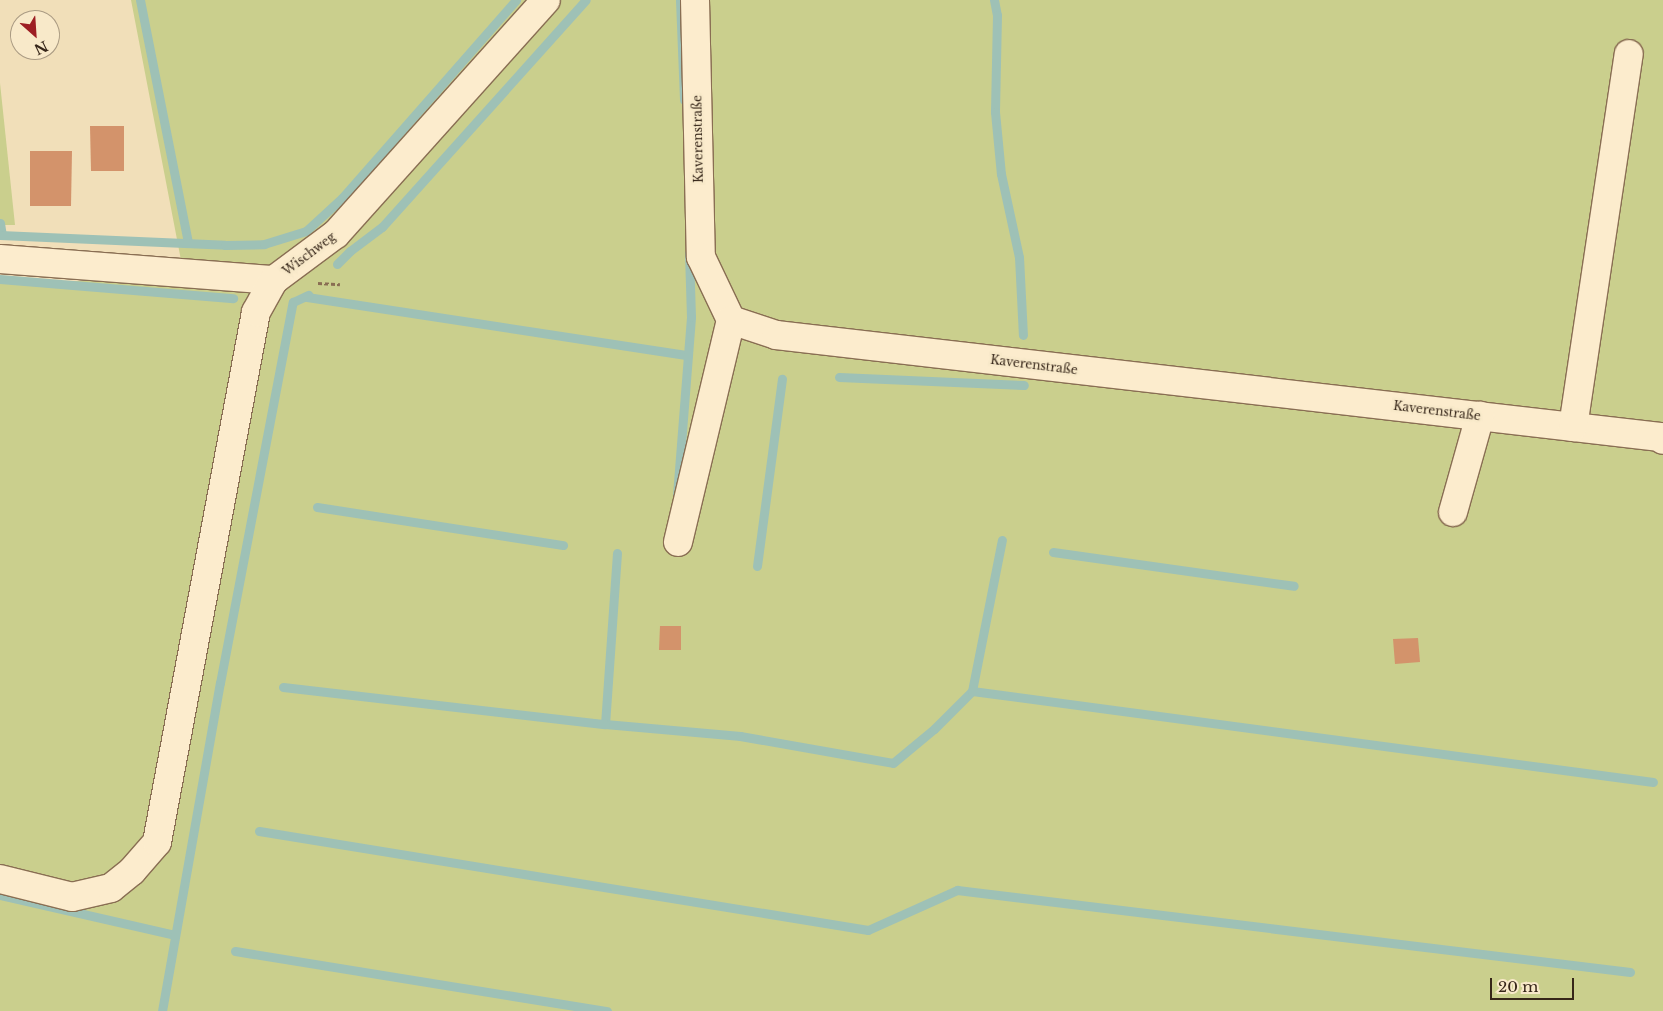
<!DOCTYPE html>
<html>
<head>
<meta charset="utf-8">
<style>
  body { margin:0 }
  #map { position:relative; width:1663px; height:1011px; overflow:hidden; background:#f1dfb9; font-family:"Libre Baskerville",serif }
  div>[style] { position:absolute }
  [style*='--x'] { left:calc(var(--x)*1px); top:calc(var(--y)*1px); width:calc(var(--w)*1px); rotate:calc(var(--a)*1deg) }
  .green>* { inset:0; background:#cacf8d }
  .stream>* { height:9px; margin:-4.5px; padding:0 4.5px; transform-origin:4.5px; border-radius:4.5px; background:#9ec1b6 }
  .building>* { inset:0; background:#d3936b }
  .path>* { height:3px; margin-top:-1.5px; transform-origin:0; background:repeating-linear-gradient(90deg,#896e53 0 4px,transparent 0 6.5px) }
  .roads { filter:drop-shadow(1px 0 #896e53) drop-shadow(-1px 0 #896e53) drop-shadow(0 1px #896e53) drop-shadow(0 -1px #896e53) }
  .minor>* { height:28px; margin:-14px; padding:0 14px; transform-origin:14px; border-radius:14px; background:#fceccd }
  span { translate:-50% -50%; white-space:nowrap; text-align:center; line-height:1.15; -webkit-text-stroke:5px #f8e9c9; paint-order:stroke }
  .street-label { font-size:12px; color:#362619 }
  .north { position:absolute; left:10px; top:10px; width:50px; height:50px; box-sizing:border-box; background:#f8e9c9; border:1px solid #aa9b83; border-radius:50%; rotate:154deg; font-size:14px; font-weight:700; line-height:20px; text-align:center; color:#362619 }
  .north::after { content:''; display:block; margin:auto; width:18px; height:22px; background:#9d1e23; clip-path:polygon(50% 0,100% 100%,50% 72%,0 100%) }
  .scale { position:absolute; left:1490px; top:978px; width:84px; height:22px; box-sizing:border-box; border:2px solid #362619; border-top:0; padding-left:6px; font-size:15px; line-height:18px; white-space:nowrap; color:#362619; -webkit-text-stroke:4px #f8e9c9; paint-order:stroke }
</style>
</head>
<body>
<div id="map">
  <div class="green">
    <div style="clip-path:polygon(131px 0,1663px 0,1663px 1011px,0 1011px,0 281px,185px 281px)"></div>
    <div style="clip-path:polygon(0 83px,15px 225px,0 225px)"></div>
  </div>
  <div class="stream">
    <div style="--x:140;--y:0;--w:247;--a:78.8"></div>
    <div style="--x:680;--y:0;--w:100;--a:87.7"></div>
    <div style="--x:994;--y:0;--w:15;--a:79"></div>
    <div style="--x:997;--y:15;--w:97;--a:91.2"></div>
    <div style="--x:995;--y:112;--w:62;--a:84.5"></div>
    <div style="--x:1001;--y:174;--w:85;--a:77.8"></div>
    <div style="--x:1019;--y:257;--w:78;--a:87.1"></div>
    <div style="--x:0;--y:223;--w:12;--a:81"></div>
    <div style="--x:0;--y:235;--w:225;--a:2.5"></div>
    <div style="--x:225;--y:245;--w:39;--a:-1"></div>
    <div style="--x:264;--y:244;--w:44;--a:-17.2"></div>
    <div style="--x:306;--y:231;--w:49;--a:-42.5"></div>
    <div style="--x:342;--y:198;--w:264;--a:-48.7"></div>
    <div style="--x:337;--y:264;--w:18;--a:-45"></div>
    <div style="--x:350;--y:251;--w:40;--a:-37"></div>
    <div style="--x:382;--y:227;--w:305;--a:-48.1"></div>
    <div style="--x:0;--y:279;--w:234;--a:4.7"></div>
    <div style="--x:307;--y:297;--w:385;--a:8.7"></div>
    <div style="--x:839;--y:377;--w:185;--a:2.5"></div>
    <div style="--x:677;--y:495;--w:179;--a:-85.5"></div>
    <div style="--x:691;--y:317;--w:64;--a:-91.8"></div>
    <div style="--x:317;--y:507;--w:249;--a:8.8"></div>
    <div style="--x:1053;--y:552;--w:243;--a:8"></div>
    <div style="--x:617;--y:553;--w:171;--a:94"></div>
    <div style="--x:605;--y:724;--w:136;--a:5.1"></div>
    <div style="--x:740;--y:736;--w:155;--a:10"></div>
    <div style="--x:893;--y:763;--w:53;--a:-39.7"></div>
    <div style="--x:934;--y:729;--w:54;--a:-45"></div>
    <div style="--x:972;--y:691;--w:687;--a:7.61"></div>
    <div style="--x:757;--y:566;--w:189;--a:-82.4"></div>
    <div style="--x:283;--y:687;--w:324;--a:6.6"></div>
    <div style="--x:972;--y:691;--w:154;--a:-78.8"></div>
    <div style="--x:259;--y:831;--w:617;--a:9.23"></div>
    <div style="--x:868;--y:930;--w:98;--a:-24.2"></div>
    <div style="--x:957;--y:890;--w:678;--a:6.95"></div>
    <div style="--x:0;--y:895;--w:179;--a:12.9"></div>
    <div style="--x:235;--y:951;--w:377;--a:9.2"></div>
    <div style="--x:162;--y:1011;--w:333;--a:-80"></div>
    <div style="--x:220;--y:683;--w:388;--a:-79.2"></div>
    <div style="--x:293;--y:302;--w:17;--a:-25"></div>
  </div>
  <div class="building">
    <div style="clip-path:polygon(90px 126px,124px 126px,124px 171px,91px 171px)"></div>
    <div style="clip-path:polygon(30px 151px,72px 151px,71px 206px,30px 206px)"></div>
    <div style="clip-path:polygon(660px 626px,681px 626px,681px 650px,659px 650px)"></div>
    <div style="clip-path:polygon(1418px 638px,1420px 662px,1395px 664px,1393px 639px)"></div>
  </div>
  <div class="path">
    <div style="--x:318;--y:283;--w:22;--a:3"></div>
  </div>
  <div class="roads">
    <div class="minor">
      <div style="--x:695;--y:0;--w:257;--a:88.7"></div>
      <div style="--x:701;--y:257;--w:70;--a:64.5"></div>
      <div style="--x:731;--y:320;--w:47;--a:18.4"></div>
      <div style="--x:776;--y:335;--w:890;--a:6.58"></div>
      <div style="--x:1660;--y:437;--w:4;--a:45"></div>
      <div style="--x:0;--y:259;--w:275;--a:4.4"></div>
      <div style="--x:274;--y:280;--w:77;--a:-36.6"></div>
      <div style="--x:336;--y:234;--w:314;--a:-48.1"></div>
      <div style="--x:1573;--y:427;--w:377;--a:-81.5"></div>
      <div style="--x:1453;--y:512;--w:100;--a:-74.3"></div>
      <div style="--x:678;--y:542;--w:228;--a:-76.6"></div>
      <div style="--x:0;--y:879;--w:74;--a:14"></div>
      <div style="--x:72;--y:897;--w:40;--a:-13"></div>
      <div style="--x:111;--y:888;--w:27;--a:-39"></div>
      <div style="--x:132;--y:871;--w:38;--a:-49"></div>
      <div style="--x:157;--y:842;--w:539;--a:-79.42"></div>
      <div style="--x:256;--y:312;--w:37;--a:-61"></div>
    </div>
  </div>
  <div class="street-label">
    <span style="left:698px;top:139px;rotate:-91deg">Kaverenstraße</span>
    <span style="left:309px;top:254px;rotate:-37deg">Wischweg</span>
    <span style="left:1034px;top:365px;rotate:7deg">Kaverenstraße</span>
    <span style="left:1437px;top:411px;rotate:7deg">Kaverenstraße</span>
  </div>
  <div class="north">N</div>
  <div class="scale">20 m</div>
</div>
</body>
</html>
